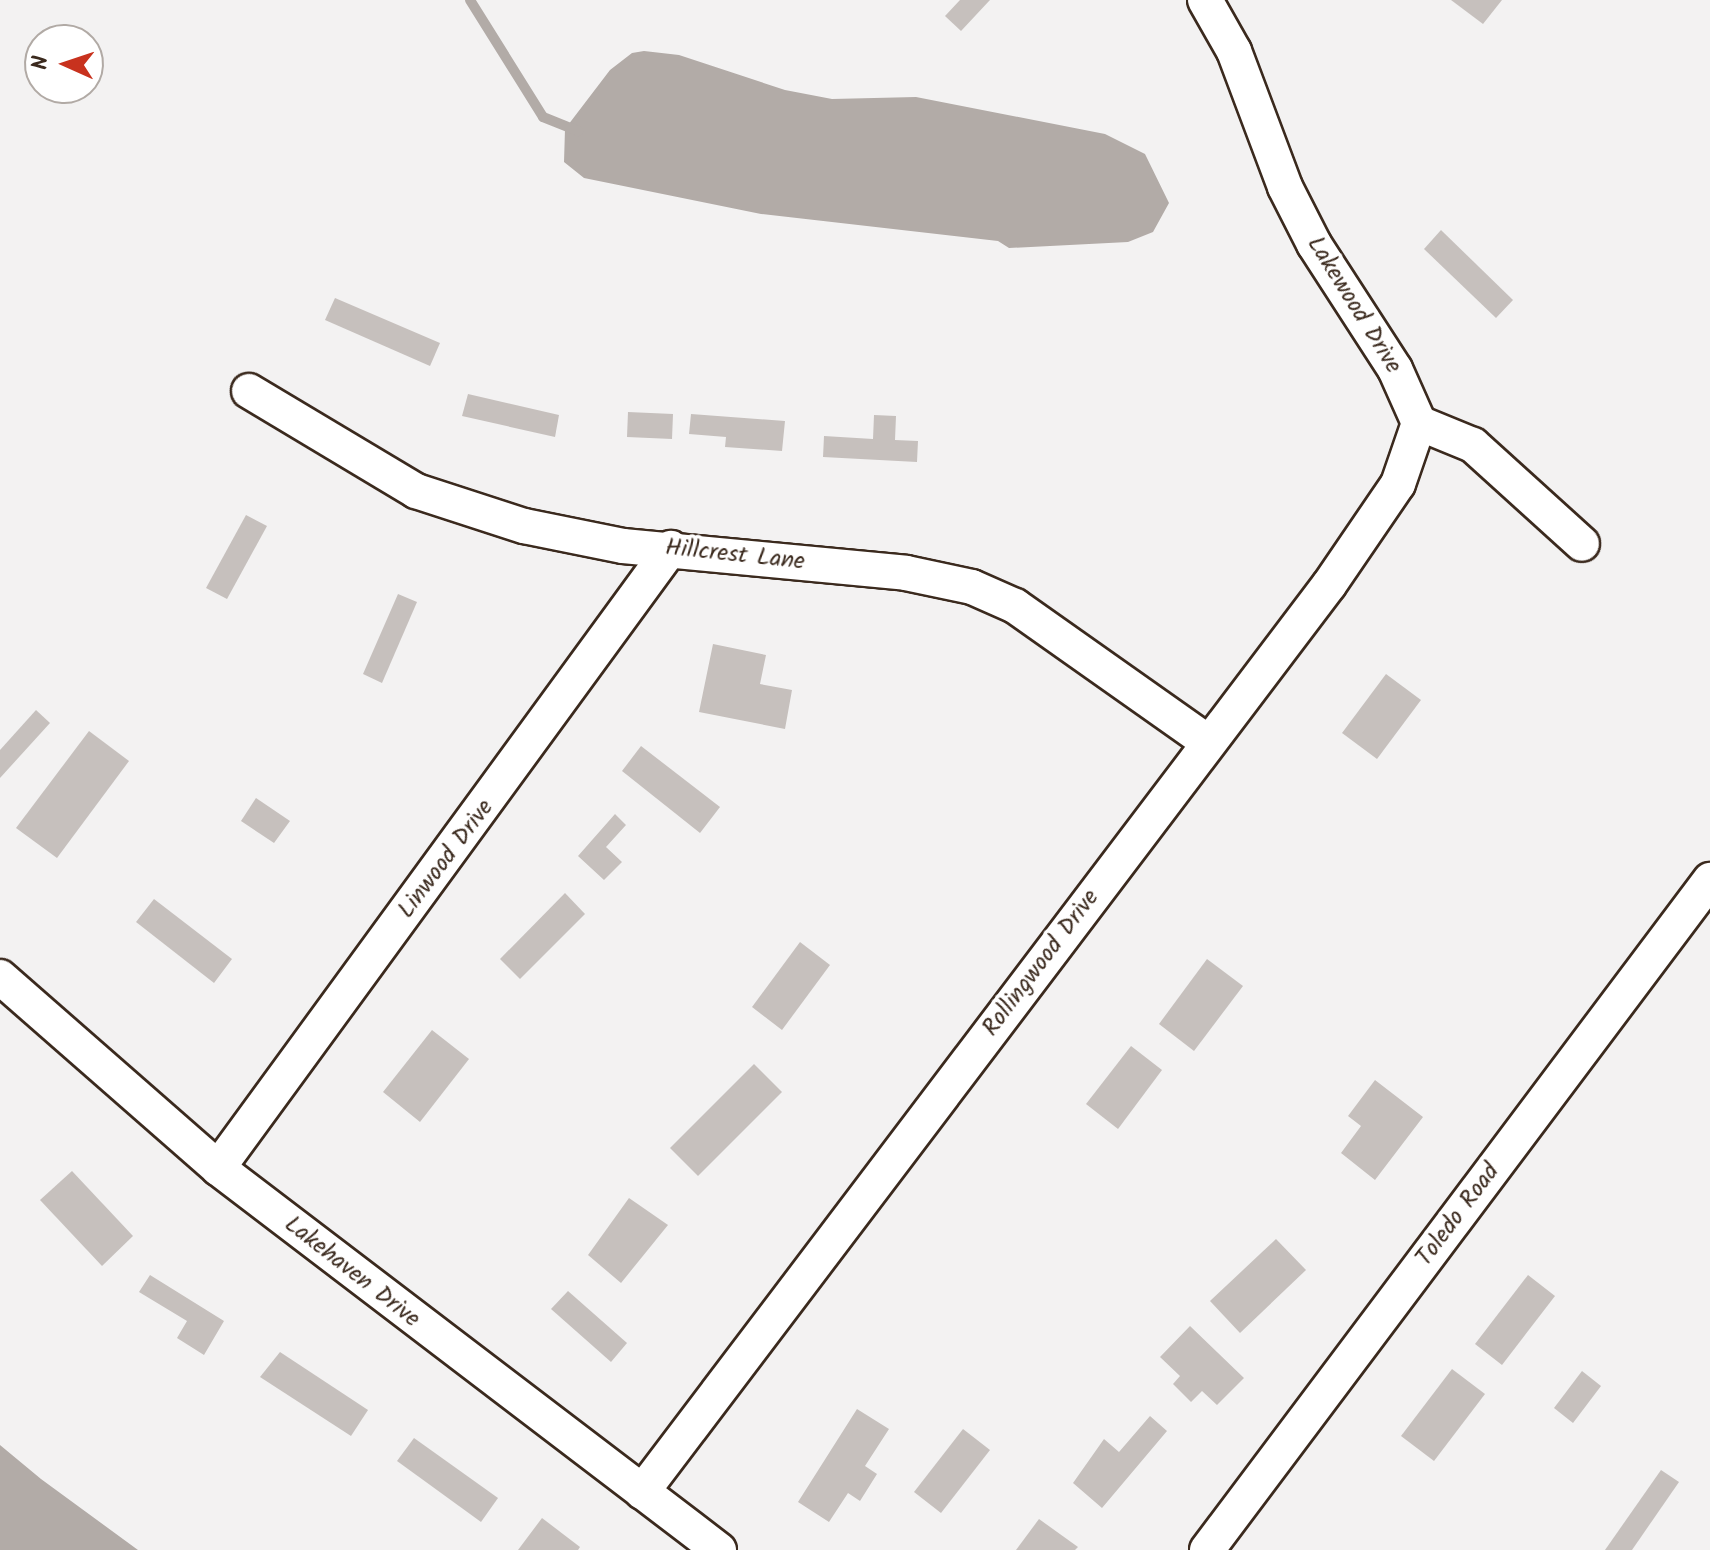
<!DOCTYPE html>
<html>
<head>
<meta charset="utf-8">
<style>
  body { margin:0 }
  #map { position:relative; width:1710px; height:1550px; overflow:hidden; background:#f3f2f2; font-family:Kalam,sans-serif }
  div>[style] { position:absolute }
  [style*='--x'] { left:calc(var(--x)*1px); top:calc(var(--y)*1px); width:calc(var(--w)*1px); rotate:calc(var(--a)*1deg) }
  .water>* { inset:0; background:#b2aba7 }
  .stream>* { height:10px; margin:-5px; padding:0 5px; transform-origin:5px; border-radius:5px; background:#b2aba7 }
  .building>* { inset:0; background:#c6c0bd }
  .roads { filter:drop-shadow(2px 0 #3b2a1e) drop-shadow(-2px 0 #3b2a1e) drop-shadow(0 2px #3b2a1e) drop-shadow(0 -2px #3b2a1e) }
  .street>* { height:34px; margin:-17px; padding:0 17px; transform-origin:17px; border-radius:17px; background:#fff }
  span { translate:-50% -50%; white-space:nowrap; text-align:center; line-height:1.15; -webkit-text-stroke:7px #fff; paint-order:stroke }
  .street-label { font-size:24px; color:#3b2a1e }
  .north { position:absolute; left:24px; top:24px; width:80px; height:80px; box-sizing:border-box; background:#fff; border:2px solid #b1aaa5; border-radius:50%; rotate:273deg; font-size:22px; font-weight:700; line-height:32px; text-align:center; color:#3b2a1e }
  .north::after { content:''; display:block; margin:auto; width:28px; height:36px; background:#c8321e; clip-path:polygon(50% 0,100% 100%,50% 72%,0 100%) }
</style>
</head>
<body>
<div id="map">
  <div class="water">
    <div style="clip-path:polygon(644px 51px,679px 55px,785px 90px,832px 99px,916px 97px,1105px 134px,1145px 154px,1169px 203px,1153px 232px,1128px 242px,1009px 248px,998px 241px,761px 214px,584px 178px,564px 162px,565px 129px,610px 70px,632px 53px)"></div>
    <div style="clip-path:polygon(0 1445px,41px 1479px,138px 1550px,0 1550px)"></div>
  </div>
  <div class="stream">
    <div style="--x:470;--y:0;--w:138;--a:58"></div>
    <div style="--x:543;--y:117;--w:38;--a:22"></div>
  </div>
  <div class="building">
    <div style="clip-path:polygon(960px 0,990px 0,961px 31px,945px 16px)"></div>
    <div style="clip-path:polygon(1451px 0,1502px 0,1483px 24px)"></div>
    <div style="clip-path:polygon(1441px 230px,1513px 300px,1496px 318px,1424px 249px)"></div>
    <div style="clip-path:polygon(335px 298px,440px 343px,430px 366px,325px 320px)"></div>
    <div style="clip-path:polygon(468px 394px,559px 415px,555px 437px,462px 416px)"></div>
    <div style="clip-path:polygon(628px 412px,673px 414px,672px 439px,627px 437px)"></div>
    <div style="clip-path:polygon(691px 414px,785px 421px,782px 451px,725px 447px,726px 437px,689px 434px)"></div>
    <div style="clip-path:polygon(874px 415px,896px 416px,895px 440px,918px 441px,917px 462px,823px 457px,824px 436px,873px 439px)"></div>
    <div style="clip-path:polygon(246px 515px,267px 526px,227px 599px,206px 588px)"></div>
    <div style="clip-path:polygon(398px 594px,417px 602px,382px 683px,363px 674px)"></div>
    <div style="clip-path:polygon(713px 644px,766px 655px,760px 684px,792px 690px,785px 729px,699px 712px)"></div>
    <div style="clip-path:polygon(1386px 674px,1421px 700px,1377px 759px,1342px 733px)"></div>
    <div style="clip-path:polygon(36px 710px,50px 723px,0 778px,0 750px)"></div>
    <div style="clip-path:polygon(89px 731px,129px 761px,57px 858px,16px 828px)"></div>
    <div style="clip-path:polygon(641px 746px,720px 807px,700px 833px,622px 771px)"></div>
    <div style="clip-path:polygon(256px 798px,290px 821px,274px 843px,241px 821px)"></div>
    <div style="clip-path:polygon(615px 814px,626px 825px,606px 847px,622px 862px,604px 880px,578px 856px)"></div>
    <div style="clip-path:polygon(565px 893px,585px 914px,520px 979px,500px 959px)"></div>
    <div style="clip-path:polygon(154px 899px,232px 959px,214px 983px,136px 922px)"></div>
    <div style="clip-path:polygon(800px 942px,830px 965px,782px 1030px,752px 1007px)"></div>
    <div style="clip-path:polygon(1207px 959px,1243px 986px,1194px 1051px,1159px 1024px)"></div>
    <div style="clip-path:polygon(432px 1030px,469px 1059px,420px 1122px,383px 1092px)"></div>
    <div style="clip-path:polygon(1131px 1046px,1162px 1070px,1118px 1129px,1086px 1104px)"></div>
    <div style="clip-path:polygon(754px 1064px,782px 1092px,698px 1176px,670px 1148px)"></div>
    <div style="clip-path:polygon(1375px 1080px,1423px 1117px,1375px 1180px,1341px 1153px,1361px 1126px,1348px 1116px)"></div>
    <div style="clip-path:polygon(72px 1171px,133px 1236px,102px 1266px,40px 1200px)"></div>
    <div style="clip-path:polygon(629px 1198px,668px 1225px,621px 1283px,588px 1255px)"></div>
    <div style="clip-path:polygon(1276px 1239px,1306px 1270px,1240px 1333px,1210px 1301px)"></div>
    <div style="clip-path:polygon(150px 1275px,224px 1321px,204px 1355px,177px 1338px,187px 1321px,139px 1292px)"></div>
    <div style="clip-path:polygon(1528px 1275px,1555px 1296px,1502px 1365px,1475px 1344px)"></div>
    <div style="clip-path:polygon(568px 1291px,627px 1343px,611px 1362px,551px 1309px)"></div>
    <div style="clip-path:polygon(1190px 1326px,1244px 1378px,1217px 1405px,1202px 1391px,1191px 1402px,1173px 1384px,1180px 1376px,1160px 1357px)"></div>
    <div style="clip-path:polygon(280px 1352px,368px 1410px,351px 1436px,260px 1377px)"></div>
    <div style="clip-path:polygon(1452px 1369px,1485px 1394px,1434px 1461px,1401px 1436px)"></div>
    <div style="clip-path:polygon(1582px 1371px,1601px 1386px,1573px 1423px,1554px 1408px)"></div>
    <div style="clip-path:polygon(857px 1409px,889px 1429px,865px 1466px,877px 1474px,860px 1501px,848px 1493px,829px 1522px,798px 1502px)"></div>
    <div style="clip-path:polygon(1150px 1416px,1167px 1431px,1102px 1508px,1073px 1483px,1104px 1439px,1119px 1452px)"></div>
    <div style="clip-path:polygon(963px 1429px,990px 1450px,941px 1513px,914px 1492px)"></div>
    <div style="clip-path:polygon(414px 1438px,498px 1498px,481px 1522px,397px 1461px)"></div>
    <div style="clip-path:polygon(1661px 1470px,1679px 1482px,1632px 1550px,1605px 1550px)"></div>
    <div style="clip-path:polygon(542px 1518px,580px 1547px,578px 1550px,518px 1550px)"></div>
    <div style="clip-path:polygon(1039px 1519px,1078px 1547px,1075px 1550px,1016px 1550px)"></div>
  </div>
  <div class="roads">
    <div class="street">
      <div style="--x:1205;--y:0;--w:59;--a:60.4"></div>
      <div style="--x:1234;--y:51;--w:145;--a:69.4"></div>
      <div style="--x:1285;--y:187;--w:64;--a:63"></div>
      <div style="--x:1314;--y:244;--w:149;--a:57.1"></div>
      <div style="--x:1395;--y:369;--w:59;--a:66"></div>
      <div style="--x:1419;--y:423;--w:58;--a:22.2"></div>
      <div style="--x:1473;--y:445;--w:147;--a:42.2"></div>
      <div style="--x:249;--y:391;--w:195;--a:30.9"></div>
      <div style="--x:416;--y:491;--w:114;--a:18"></div>
      <div style="--x:524;--y:526;--w:101;--a:11.4"></div>
      <div style="--x:623;--y:546;--w:284;--a:5.4"></div>
      <div style="--x:906;--y:573;--w:67;--a:12"></div>
      <div style="--x:972;--y:587;--w:47;--a:23.8"></div>
      <div style="--x:1015;--y:606;--w:236;--a:35.2"></div>
      <div style="--x:0;--y:977;--w:290;--a:41.2"></div>
      <div style="--x:218;--y:1168;--w:630;--a:37.32"></div>
      <div style="--x:218;--y:1168;--w:768;--a:-53.85"></div>
      <div style="--x:642;--y:1492;--w:1138;--a:-52.86"></div>
      <div style="--x:1329;--y:585;--w:122;--a:-55.7"></div>
      <div style="--x:1398;--y:484;--w:65;--a:-71"></div>
      <div style="--x:1207;--y:1550;--w:838;--a:-53.1"></div>
    </div>
  </div>
  <div class="street-label">
    <span style="left:1354px;top:305px;rotate:58deg">Lakewood Drive</span>
    <span style="left:735px;top:555px;rotate:6deg">Hillcrest Lane</span>
    <span style="left:446px;top:859px;rotate:-53deg">Linwood Drive</span>
    <span style="left:1041px;top:963px;rotate:-53deg">Rollingwood Drive</span>
    <span style="left:1458px;top:1215px;rotate:-53deg">Toledo Road</span>
    <span style="left:352px;top:1272px;rotate:38deg">Lakehaven Drive</span>
  </div>
  <div class="north">N</div>
</div>
</body>
</html>
